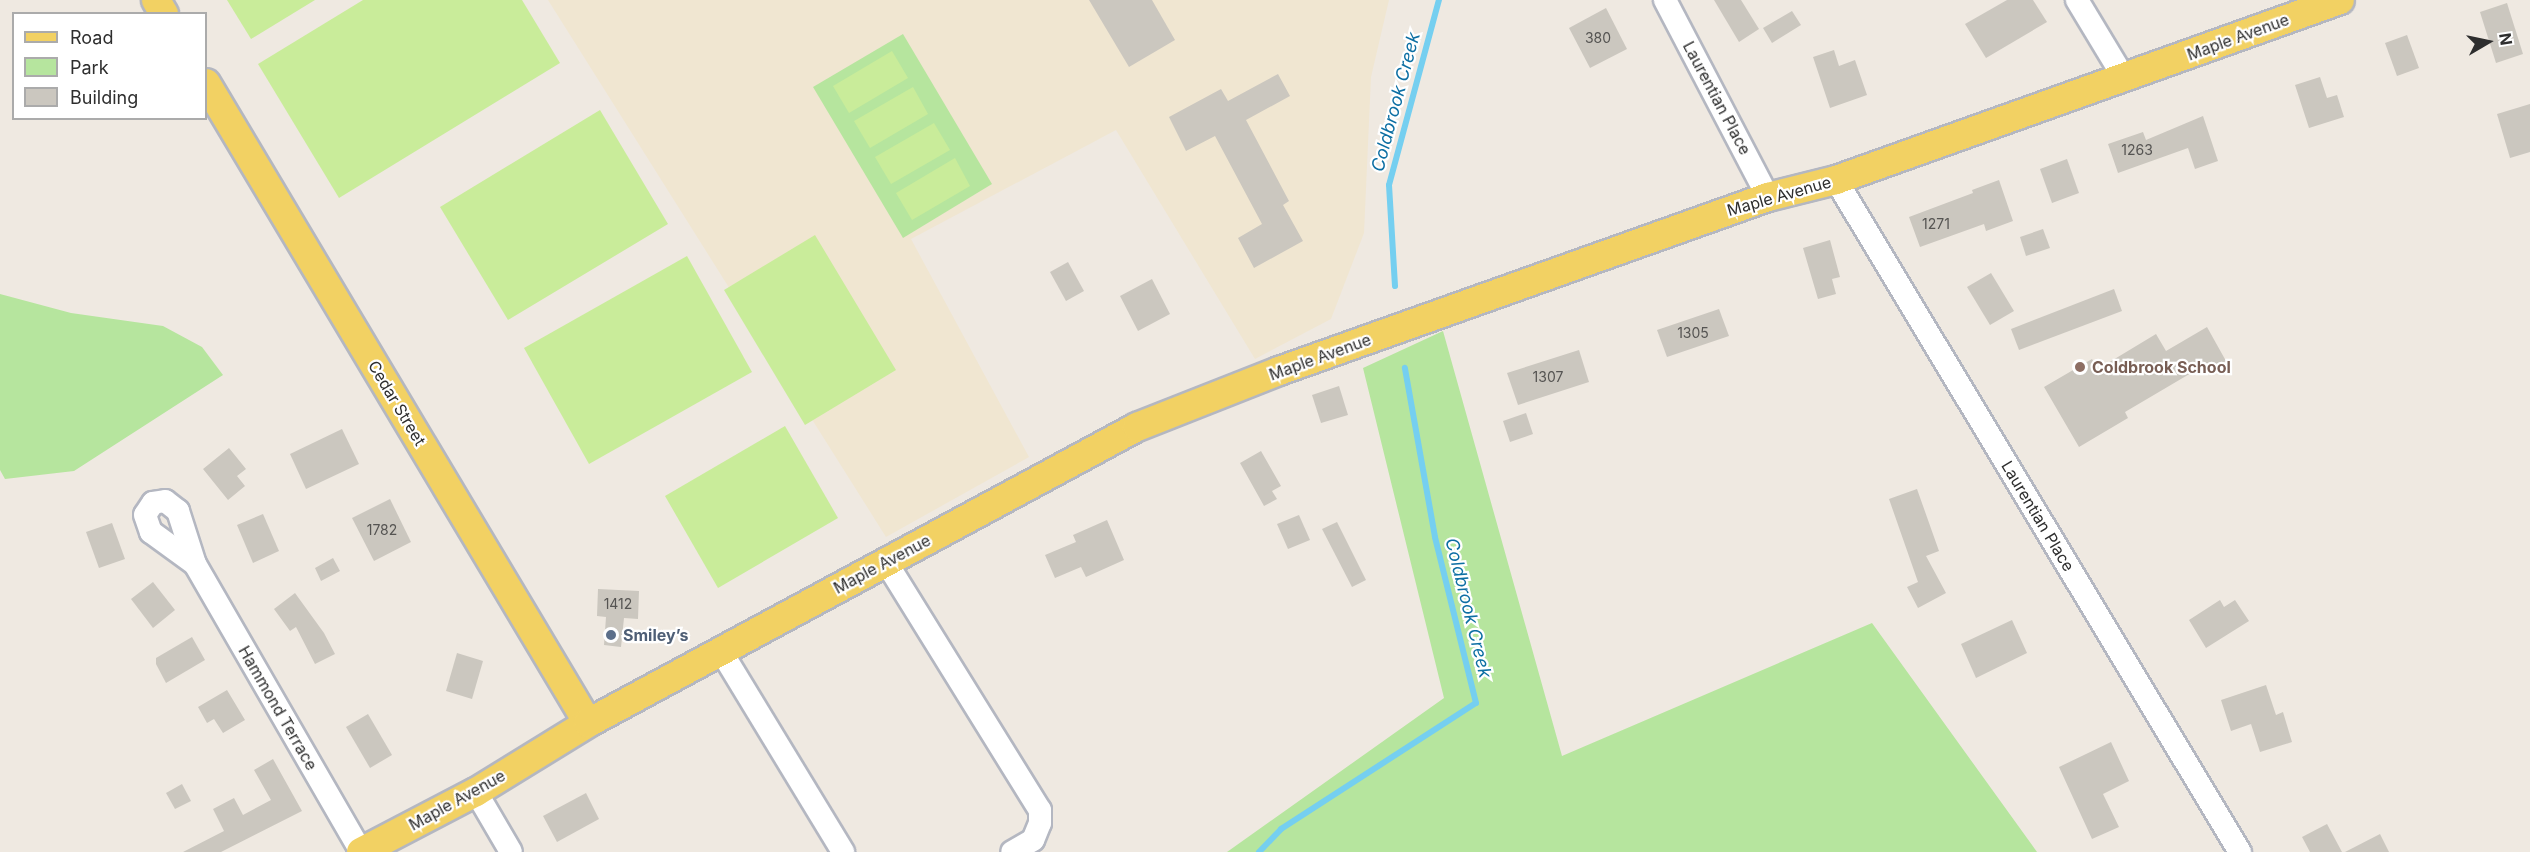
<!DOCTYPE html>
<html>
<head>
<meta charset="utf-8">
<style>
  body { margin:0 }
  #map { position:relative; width:2530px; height:852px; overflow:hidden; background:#efe9e1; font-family:Inter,sans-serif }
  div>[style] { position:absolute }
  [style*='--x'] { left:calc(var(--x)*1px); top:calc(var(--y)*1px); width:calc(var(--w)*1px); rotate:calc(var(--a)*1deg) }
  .education>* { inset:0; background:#f0e6d1 }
  .green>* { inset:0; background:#b6e59e }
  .pitch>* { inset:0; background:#c9ec9a }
  .stream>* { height:6px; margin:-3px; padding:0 3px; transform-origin:3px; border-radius:3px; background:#75cff0 }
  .building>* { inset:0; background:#cbc7bf }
  .roads { filter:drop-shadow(2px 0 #b4b7c1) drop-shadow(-2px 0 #b4b7c1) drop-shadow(0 2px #b4b7c1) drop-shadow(0 -2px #b4b7c1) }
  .minor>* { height:22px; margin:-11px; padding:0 11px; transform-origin:11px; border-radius:11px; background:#fff }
  .major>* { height:28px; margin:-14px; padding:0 14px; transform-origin:14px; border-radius:14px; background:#f2d163 }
  .dots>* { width:16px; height:16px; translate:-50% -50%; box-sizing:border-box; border:3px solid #fff; border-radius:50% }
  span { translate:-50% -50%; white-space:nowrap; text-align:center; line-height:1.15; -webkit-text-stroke:4.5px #fff; paint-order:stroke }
  .number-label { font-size:14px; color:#555452 }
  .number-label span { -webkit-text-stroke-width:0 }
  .street-label { font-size:16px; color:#2e2e2e }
  .education-label { font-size:16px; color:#785e54; font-weight:700 }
  .left { translate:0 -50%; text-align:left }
  .service-label { font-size:16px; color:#4e5e75; font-weight:700 }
  .water-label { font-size:18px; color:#0d6fa3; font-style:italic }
  .legend { position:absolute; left:12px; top:12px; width:195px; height:108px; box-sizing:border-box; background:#fff; border:2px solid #ababab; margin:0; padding:8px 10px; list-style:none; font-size:18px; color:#2e2e2e }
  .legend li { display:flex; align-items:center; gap:12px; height:30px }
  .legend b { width:30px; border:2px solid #ababab }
  .north { position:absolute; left:2458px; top:12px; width:60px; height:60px; -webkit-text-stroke:4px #fff; paint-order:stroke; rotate:81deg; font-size:16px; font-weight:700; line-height:24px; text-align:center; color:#2e2e2e }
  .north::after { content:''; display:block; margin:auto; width:21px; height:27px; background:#2e2e2e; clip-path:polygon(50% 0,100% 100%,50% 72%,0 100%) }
</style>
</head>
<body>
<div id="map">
  <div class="education">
    <div style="clip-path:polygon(548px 0,1389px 0,1371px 77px,1364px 233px,1331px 319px,1255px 359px,1116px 130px,911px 239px,1029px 457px,886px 537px)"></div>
  </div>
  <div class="green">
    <div style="clip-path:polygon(903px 34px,992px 184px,903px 238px,813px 87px)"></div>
    <div style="clip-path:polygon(0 294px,71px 313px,163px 326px,202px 347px,223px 375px,74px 471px,5px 479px,0 470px)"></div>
    <div style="clip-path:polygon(1443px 331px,1562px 756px,1872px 623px,2037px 852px,1227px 852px,1444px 698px,1363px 368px)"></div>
  </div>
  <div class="pitch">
    <div style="clip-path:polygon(227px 0,315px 0,251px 39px)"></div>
    <div style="clip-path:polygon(363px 0,522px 0,560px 63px,339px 198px,258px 64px)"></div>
    <div style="clip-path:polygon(892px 51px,908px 78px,849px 113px,833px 86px)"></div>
    <div style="clip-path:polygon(913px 87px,928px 114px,870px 148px,854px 121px)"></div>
    <div style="clip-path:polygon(600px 110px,668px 224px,508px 320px,440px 207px)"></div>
    <div style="clip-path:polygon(934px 123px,950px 150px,891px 184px,875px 157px)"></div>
    <div style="clip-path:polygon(955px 158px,970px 186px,912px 220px,896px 193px)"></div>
    <div style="clip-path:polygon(815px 235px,896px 370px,805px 425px,724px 290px)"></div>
    <div style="clip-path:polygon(687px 256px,752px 372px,589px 464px,524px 348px)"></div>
    <div style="clip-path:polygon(785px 426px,838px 518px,718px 588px,665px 496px)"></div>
  </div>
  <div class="stream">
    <div style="--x:1395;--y:286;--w:101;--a:-93.4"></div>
    <div style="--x:1389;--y:185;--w:192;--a:-74.9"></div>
    <div style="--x:1259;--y:852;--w:32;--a:-46"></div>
    <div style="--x:1281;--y:829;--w:232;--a:-32.9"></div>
    <div style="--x:1476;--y:703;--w:171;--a:-103.9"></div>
    <div style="--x:1435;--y:537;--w:172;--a:-100.1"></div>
  </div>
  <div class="building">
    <div style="clip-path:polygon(1089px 0,1152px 0,1175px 40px,1129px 67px)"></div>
    <div style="clip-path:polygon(1714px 0,1741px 0,1759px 29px,1739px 42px)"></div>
    <div style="clip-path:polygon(2007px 0,2033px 0,2047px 22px,1986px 58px,1965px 24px)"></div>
    <div style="clip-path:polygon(2507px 3px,2523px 54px,2496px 63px,2480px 12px)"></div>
    <div style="clip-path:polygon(1606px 8px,1627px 49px,1590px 68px,1569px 28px)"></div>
    <div style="clip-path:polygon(1792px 11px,1801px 25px,1772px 43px,1763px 28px)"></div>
    <div style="clip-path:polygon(2407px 35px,2419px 68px,2397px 76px,2385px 43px)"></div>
    <div style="clip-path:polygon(1834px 50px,1839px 66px,1855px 60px,1867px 95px,1830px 108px,1813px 57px)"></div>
    <div style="clip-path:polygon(1278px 74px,1290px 96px,1246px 120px,1289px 201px,1283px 205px,1303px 241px,1254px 268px,1238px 238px,1262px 224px,1215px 136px,1186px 151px,1169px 117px,1221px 89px,1228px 101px)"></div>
    <div style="clip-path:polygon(2320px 77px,2327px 98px,2337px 95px,2344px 117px,2309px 128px,2295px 85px)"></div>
    <div style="clip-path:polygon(2530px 104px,2530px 152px,2510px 158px,2497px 114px)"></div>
    <div style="clip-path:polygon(2203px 116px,2218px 161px,2195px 169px,2188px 148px,2118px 173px,2108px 144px,2143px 132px,2146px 140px)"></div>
    <div style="clip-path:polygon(2067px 159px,2079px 193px,2052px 203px,2040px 169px)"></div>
    <div style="clip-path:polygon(1999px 180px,2013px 221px,1986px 231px,1984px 224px,1920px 247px,1909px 217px,1973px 193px,1972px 190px)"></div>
    <div style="clip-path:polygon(2043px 229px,2050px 248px,2026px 256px,2020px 237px)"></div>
    <div style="clip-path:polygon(1830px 240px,1840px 277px,1832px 279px,1836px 294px,1818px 299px,1803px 248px)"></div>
    <div style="clip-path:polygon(1068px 262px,1084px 291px,1066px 301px,1050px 272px)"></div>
    <div style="clip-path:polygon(1991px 273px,2014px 311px,1990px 325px,1967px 287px)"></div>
    <div style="clip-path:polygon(1152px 279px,1170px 314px,1138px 331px,1120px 296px)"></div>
    <div style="clip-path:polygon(2114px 289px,2122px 311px,2019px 350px,2011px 329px)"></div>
    <div style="clip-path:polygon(1719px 309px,1729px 336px,1667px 357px,1657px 330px)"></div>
    <div style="clip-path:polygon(2207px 327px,2226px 361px,2207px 372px,2203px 366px,2125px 412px,2128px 418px,2079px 447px,2044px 387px,2092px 359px,2098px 369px,2156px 334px,2166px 351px)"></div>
    <div style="clip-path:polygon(1579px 350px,1589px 382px,1518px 405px,1507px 373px)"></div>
    <div style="clip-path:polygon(1339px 386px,1348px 415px,1321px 423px,1312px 395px)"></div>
    <div style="clip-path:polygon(1526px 413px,1533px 434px,1510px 442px,1503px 421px)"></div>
    <div style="clip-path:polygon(342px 429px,359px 464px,306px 489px,290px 454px)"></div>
    <div style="clip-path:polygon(229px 448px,246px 469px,237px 476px,245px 486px,228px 500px,203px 469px)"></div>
    <div style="clip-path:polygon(1261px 451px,1281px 486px,1272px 491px,1277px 499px,1264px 506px,1240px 463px)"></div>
    <div style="clip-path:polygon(1917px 489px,1939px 551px,1926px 556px,1946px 593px,1918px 608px,1907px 587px,1918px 582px,1889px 499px)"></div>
    <div style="clip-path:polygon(390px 499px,411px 542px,374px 561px,352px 518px)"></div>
    <div style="clip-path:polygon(263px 514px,279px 551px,253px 563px,237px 525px)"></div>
    <div style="clip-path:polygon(1299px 515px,1310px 540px,1288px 549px,1277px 524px)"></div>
    <div style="clip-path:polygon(1107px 520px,1124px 560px,1086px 577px,1081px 567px,1055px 578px,1045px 555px,1076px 542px,1073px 535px)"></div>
    <div style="clip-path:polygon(1337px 522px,1366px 580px,1352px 587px,1322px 529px)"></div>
    <div style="clip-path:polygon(112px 523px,125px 559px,99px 568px,86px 532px)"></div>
    <div style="clip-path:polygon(333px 558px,340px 571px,321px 581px,315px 568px)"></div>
    <div style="clip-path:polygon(153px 582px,175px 610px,153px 628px,131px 599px)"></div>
    <div style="clip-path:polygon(598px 589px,639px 591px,638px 619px,624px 618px,621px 647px,604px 645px,606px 617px,597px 616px)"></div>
    <div style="clip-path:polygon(295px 593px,324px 633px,335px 654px,315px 664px,296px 627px,290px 631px,274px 609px)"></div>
    <div style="clip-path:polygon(2220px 600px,2224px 607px,2235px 600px,2249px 621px,2206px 648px,2189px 620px)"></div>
    <div style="clip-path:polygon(2012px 620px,2027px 653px,1976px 678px,1961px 644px)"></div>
    <div style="clip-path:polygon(192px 637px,205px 660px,166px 683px,156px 664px,156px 658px)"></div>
    <div style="clip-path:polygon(457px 653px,483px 661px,472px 699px,446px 691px)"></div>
    <div style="clip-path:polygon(2266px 685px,2276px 715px,2283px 712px,2292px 742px,2260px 752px,2251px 724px,2231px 731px,2221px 700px)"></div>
    <div style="clip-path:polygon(227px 690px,245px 720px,223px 733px,214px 719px,207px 723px,198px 707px)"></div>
    <div style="clip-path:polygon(368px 714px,392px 755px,370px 768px,346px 727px)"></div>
    <div style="clip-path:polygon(2111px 742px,2129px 781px,2103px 794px,2119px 827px,2092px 839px,2059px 767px)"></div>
    <div style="clip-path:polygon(273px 759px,302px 811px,221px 852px,183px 852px,224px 831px,213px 809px,234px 798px,243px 815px,271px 800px,254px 770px)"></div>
    <div style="clip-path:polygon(182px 784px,191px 801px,175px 809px,166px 793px)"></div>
    <div style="clip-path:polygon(586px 793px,599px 819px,557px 842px,543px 816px)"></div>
    <div style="clip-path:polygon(2327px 824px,2342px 852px,2310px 852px,2302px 837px)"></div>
    <div style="clip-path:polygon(2380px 834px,2389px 852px,2345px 852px)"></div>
  </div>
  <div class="roads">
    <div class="minor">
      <div style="--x:1665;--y:0;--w:222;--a:62.4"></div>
      <div style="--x:2077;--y:0;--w:91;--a:58.9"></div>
      <div style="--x:1836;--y:180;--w:784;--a:58.99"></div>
      <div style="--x:886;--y:562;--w:292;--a:58.2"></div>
      <div style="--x:1040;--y:810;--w:13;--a:90"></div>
      <div style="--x:1040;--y:823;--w:18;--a:112"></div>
      <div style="--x:1033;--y:840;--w:24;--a:150"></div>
      <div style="--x:195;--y:564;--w:56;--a:-107.8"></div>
      <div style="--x:178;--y:511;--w:16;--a:-142"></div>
      <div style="--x:165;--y:501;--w:12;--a:171"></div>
      <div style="--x:153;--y:503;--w:14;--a:124"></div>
      <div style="--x:145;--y:515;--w:18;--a:71"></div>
      <div style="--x:151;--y:532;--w:54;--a:36"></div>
      <div style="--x:195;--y:564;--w:332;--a:60"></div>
      <div style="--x:721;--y:651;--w:235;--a:58.7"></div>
      <div style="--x:476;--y:792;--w:69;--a:59.7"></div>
    </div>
    <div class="major">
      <div style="--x:156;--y:0;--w:16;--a:60"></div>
      <div style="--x:206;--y:83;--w:745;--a:59.17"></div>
      <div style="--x:361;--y:852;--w:130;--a:-27.6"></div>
      <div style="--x:476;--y:792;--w:132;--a:-31.6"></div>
      <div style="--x:588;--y:723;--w:624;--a:-28.33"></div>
      <div style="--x:1137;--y:427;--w:153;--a:-21.5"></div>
      <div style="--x:1279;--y:371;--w:519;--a:-19.59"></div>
      <div style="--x:1768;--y:197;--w:70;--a:-14"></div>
      <div style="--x:1836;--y:180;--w:535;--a:-19.65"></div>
    </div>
  </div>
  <div class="dots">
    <div style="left:2080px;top:367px;background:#8d6e63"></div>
    <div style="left:611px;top:635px;background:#5c6f8a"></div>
  </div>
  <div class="number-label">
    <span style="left:1598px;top:38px">380</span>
    <span style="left:2137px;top:150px">1263</span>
    <span style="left:1936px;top:224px">1271</span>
    <span style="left:1693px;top:333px">1305</span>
    <span style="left:1548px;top:377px">1307</span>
    <span style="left:382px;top:530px">1782</span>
    <span style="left:618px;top:604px">1412</span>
  </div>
  <div class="street-label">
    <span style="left:2238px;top:37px;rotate:-20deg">Maple Avenue</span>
    <span style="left:1717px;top:98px;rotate:62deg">Laurentian Place</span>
    <span style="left:1779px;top:196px;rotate:-16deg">Maple Avenue</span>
    <span style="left:1320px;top:357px;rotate:-20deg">Maple Avenue</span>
    <span style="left:397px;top:403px;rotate:59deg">Cedar Street</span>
    <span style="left:2038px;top:516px;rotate:59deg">Laurentian Place</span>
    <span style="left:882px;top:564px;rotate:-28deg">Maple Avenue</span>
    <span style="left:278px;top:708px;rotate:60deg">Hammond Terrace</span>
    <span style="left:457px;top:800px;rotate:-29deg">Maple Avenue</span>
  </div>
  <div class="education-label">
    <span class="left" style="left:2092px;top:367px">Coldbrook School</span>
  </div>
  <div class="service-label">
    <span class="left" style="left:623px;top:635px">Smiley’s</span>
  </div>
  <div class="water-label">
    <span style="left:1396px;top:102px;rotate:-75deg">Coldbrook Creek</span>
    <span style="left:1468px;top:608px;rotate:76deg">Coldbrook Creek</span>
  </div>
  <ul class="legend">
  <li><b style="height:8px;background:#f2d163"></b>Road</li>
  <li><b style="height:16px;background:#b6e59e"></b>Park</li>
  <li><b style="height:16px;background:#cbc7bf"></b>Building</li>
  </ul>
  <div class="north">N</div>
</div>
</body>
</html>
